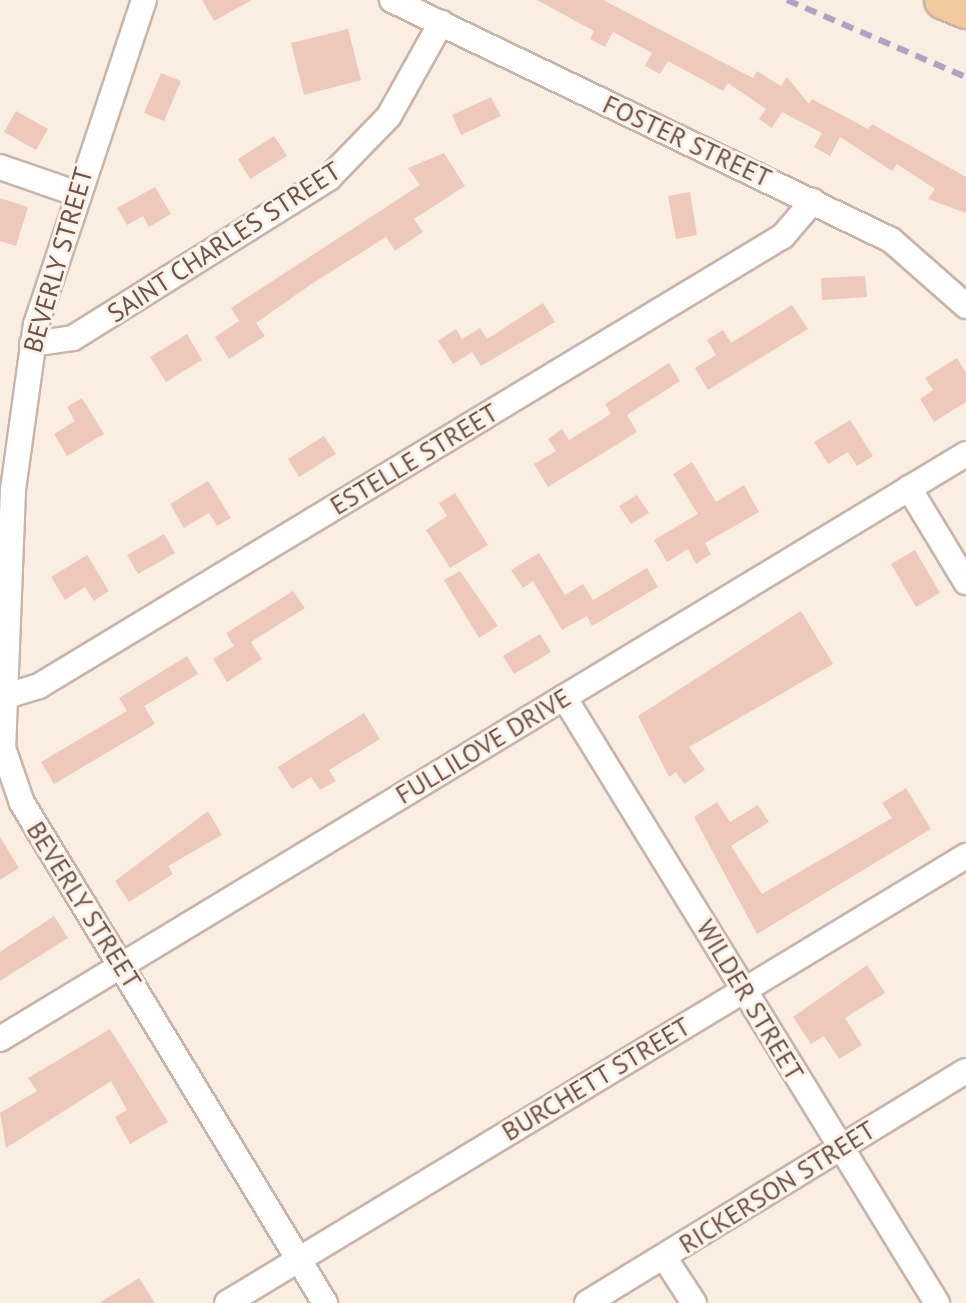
<!DOCTYPE html>
<html>
<head>
<meta charset="utf-8">
<style>
  body { margin:0 }
  #map { position:relative; width:966px; height:1303px; overflow:hidden; background:#faede2; font-family:"PT Sans",sans-serif }
  div>[style] { position:absolute }
  [style*='--x'] { left:calc(var(--x)*1px); top:calc(var(--y)*1px); width:calc(var(--w)*1px); rotate:calc(var(--a)*1deg) }
  .building>* { inset:0; background:#edc9bc }
  .roads { filter:drop-shadow(2px 0 #c9b4aa) drop-shadow(-2px 0 #c9b4aa) drop-shadow(0 2px #c9b4aa) drop-shadow(0 -2px #c9b4aa) }
  .minor>* { height:24px; margin:-12px; padding:0 12px; transform-origin:12px; border-radius:12px; background:#fff }
  .primary>* { height:38px; margin:-19px; padding:0 19px; transform-origin:19px; border-radius:19px; background:#f4c99f }
  .rail>* { height:6px; margin-top:-3px; transform-origin:0; background:repeating-linear-gradient(90deg,#afa2c2 0 12px,transparent 0 20px) }
  span { translate:-50% -50%; white-space:nowrap; text-align:center; line-height:1.15; -webkit-text-stroke:6px #fdf2e7; paint-order:stroke }
  .street-label { font-size:26px; color:#6f534b }
</style>
</head>
<body>
<div id="map">
  <div class="building">
    <div style="clip-path:polygon(202px 0,252px 0,214px 21px)"></div>
    <div style="clip-path:polygon(537px 0,603px 0,753px 78px,757px 71px,781px 86px,787px 77px,809px 104px,812px 99px,868px 129px,872px 124px,966px 177px,966px 213px,928px 199px,935px 189px,897px 164px,892px 171px,840px 137px,830px 156px,814px 147px,822px 133px,782px 112px,772px 128px,759px 119px,766px 109px,728px 83px,723px 91px,668px 61px,660px 74px,645px 66px,652px 53px,613px 32px,605px 47px,590px 39px,594px 31px)"></div>
    <div style="clip-path:polygon(348px 29px,361px 80px,304px 95px,291px 43px)"></div>
    <div style="clip-path:polygon(161px 73px,181px 81px,164px 121px,144px 113px)"></div>
    <div style="clip-path:polygon(491px 97px,501px 116px,461px 135px,452px 115px)"></div>
    <div style="clip-path:polygon(16px 111px,48px 129px,36px 150px,4px 132px)"></div>
    <div style="clip-path:polygon(274px 136px,287px 156px,250px 179px,238px 159px)"></div>
    <div style="clip-path:polygon(444px 153px,465px 186px,414px 219px,423px 232px,395px 251px,386px 237px,310px 285px,256px 323px,265px 336px,229px 359px,215px 337px,239px 321px,231px 308px,420px 185px,408px 168px)"></div>
    <div style="clip-path:polygon(155px 187px,171px 214px,149px 227px,143px 216px,127px 225px,117px 208px)"></div>
    <div style="clip-path:polygon(690px 192px,697px 235px,676px 239px,668px 196px)"></div>
    <div style="clip-path:polygon(0 198px,28px 207px,16px 246px,0 241px)"></div>
    <div style="clip-path:polygon(865px 276px,867px 297px,822px 300px,821px 278px)"></div>
    <div style="clip-path:polygon(543px 303px,555px 322px,481px 366px,472px 352px,453px 364px,438px 341px,456px 329px,462px 339px,480px 328px,487px 339px)"></div>
    <div style="clip-path:polygon(792px 305px,808px 329px,708px 390px,695px 368px,716px 355px,707px 340px,723px 330px,731px 343px)"></div>
    <div style="clip-path:polygon(187px 334px,202px 360px,166px 382px,150px 357px)"></div>
    <div style="clip-path:polygon(957px 358px,966px 373px,966px 402px,934px 422px,920px 399px,933px 390px,925px 378px)"></div>
    <div style="clip-path:polygon(669px 363px,680px 381px,627px 415px,637px 432px,548px 487px,534px 464px,556px 451px,548px 439px,562px 429px,569px 440px,611px 414px,605px 404px)"></div>
    <div style="clip-path:polygon(82px 398px,104px 434px,67px 456px,54px 434px,75px 421px,67px 407px)"></div>
    <div style="clip-path:polygon(850px 420px,873px 456px,857px 466px,848px 452px,828px 464px,814px 442px)"></div>
    <div style="clip-path:polygon(324px 436px,336px 454px,299px 477px,288px 459px)"></div>
    <div style="clip-path:polygon(692px 462px,716px 502px,744px 485px,759px 512px,705px 543px,711px 554px,696px 564px,688px 549px,667px 562px,654px 540px,698px 514px,673px 474px)"></div>
    <div style="clip-path:polygon(208px 481px,231px 518px,217px 526px,209px 513px,184px 528px,170px 504px)"></div>
    <div style="clip-path:polygon(455px 493px,488px 545px,450px 568px,426px 530px,447px 516px,439px 503px)"></div>
    <div style="clip-path:polygon(637px 495px,649px 513px,631px 524px,619px 506px)"></div>
    <div style="clip-path:polygon(164px 534px,175px 553px,138px 574px,127px 555px)"></div>
    <div style="clip-path:polygon(915px 550px,940px 593px,916px 607px,891px 564px)"></div>
    <div style="clip-path:polygon(539px 553px,565px 595px,583px 584px,593px 600px,647px 568px,658px 587px,592px 626px,587px 616px,562px 630px,533px 581px,523px 588px,511px 570px)"></div>
    <div style="clip-path:polygon(87px 555px,109px 591px,94px 601px,85px 587px,65px 600px,51px 577px)"></div>
    <div style="clip-path:polygon(460px 571px,498px 626px,479px 638px,444px 580px)"></div>
    <div style="clip-path:polygon(293px 591px,305px 608px,251px 642px,262px 659px,227px 682px,213px 659px,234px 646px,226px 633px)"></div>
    <div style="clip-path:polygon(801px 611px,833px 664px,689px 747px,705px 770px,684px 784px,676px 772px,669px 777px,638px 716px)"></div>
    <div style="clip-path:polygon(540px 634px,551px 652px,514px 674px,503px 656px)"></div>
    <div style="clip-path:polygon(187px 656px,198px 674px,144px 706px,155px 724px,54px 784px,41px 762px,127px 711px,119px 698px)"></div>
    <div style="clip-path:polygon(364px 713px,380px 739px,329px 770px,336px 781px,320px 790px,311px 777px,292px 789px,278px 767px)"></div>
    <div style="clip-path:polygon(906px 788px,931px 829px,757px 934px,694px 817px,717px 802px,730px 822px,758px 805px,769px 822px,731px 846px,762px 894px,892px 818px,882px 803px)"></div>
    <div style="clip-path:polygon(208px 811px,222px 835px,168px 866px,173px 874px,129px 902px,115px 881px)"></div>
    <div style="clip-path:polygon(0 837px,19px 868px,0 880px)"></div>
    <div style="clip-path:polygon(54px 916px,68px 938px,0 981px,0 952px)"></div>
    <div style="clip-path:polygon(867px 965px,885px 993px,845px 1018px,862px 1045px,839px 1059px,824px 1036px,811px 1044px,793px 1017px)"></div>
    <div style="clip-path:polygon(110px 1029px,168px 1122px,130px 1144px,115px 1117px,127px 1110px,111px 1081px,6px 1148px,0 1113px,37px 1091px,28px 1078px)"></div>
    <div style="clip-path:polygon(139px 1278px,155px 1303px,99px 1303px)"></div>
  </div>
  <div class="roads">
    <div class="minor">
      <div style="--x:144;--y:0;--w:342;--a:108.4"></div>
      <div style="--x:36;--y:324;--w:168;--a:97.9"></div>
      <div style="--x:13;--y:490;--w:258;--a:92.2"></div>
      <div style="--x:3;--y:748;--w:58;--a:70.9"></div>
      <div style="--x:22;--y:803;--w:585;--a:58.78"></div>
      <div style="--x:392;--y:0;--w:554;--a:25.69"></div>
      <div style="--x:891;--y:240;--w:100;--a:41.3"></div>
      <div style="--x:0;--y:167;--w:79;--a:19.1"></div>
      <div style="--x:32;--y:344;--w:41;--a:-8.3"></div>
      <div style="--x:73;--y:338;--w:302;--a:-32"></div>
      <div style="--x:329;--y:178;--w:86;--a:-45.9"></div>
      <div style="--x:389;--y:116;--w:107;--a:-60.8"></div>
      <div style="--x:909;--y:488;--w:110;--a:58.8"></div>
      <div style="--x:564;--y:697;--w:712;--a:58.39"></div>
      <div style="--x:0;--y:698;--w:41;--a:-17.1"></div>
      <div style="--x:39;--y:686;--w:870;--a:-31.17"></div>
      <div style="--x:783;--y:236;--w:46;--a:-49.4"></div>
      <div style="--x:0;--y:1039;--w:1129;--a:-31.2"></div>
      <div style="--x:664;--y:1257;--w:55;--a:56.9"></div>
      <div style="--x:227;--y:1303;--w:864;--a:-31.17"></div>
      <div style="--x:587;--y:1303;--w:444;--a:-31.5"></div>
    </div>
    <div class="primary">
      <div style="--x:944;--y:0;--w:24;--a:22"></div>
    </div>
  </div>
  <div class="rail">
    <div style="--x:787;--y:0;--w:195;--a:23.3"></div>
  </div>
  <div class="street-label">
    <span style="left:687px;top:141px;rotate:25deg">FOSTER STREET</span>
    <span style="left:224px;top:242px;rotate:-33deg">SAINT CHARLES STREET</span>
    <span style="left:58px;top:260px;rotate:-74deg">BEVERLY STREET</span>
    <span style="left:414px;top:459px;rotate:-31deg">ESTELLE STREET</span>
    <span style="left:483px;top:746px;rotate:-31deg">FULLILOVE DRIVE</span>
    <span style="left:84px;top:905px;rotate:58deg">BEVERLY STREET</span>
    <span style="left:750px;top:1000px;rotate:59deg">WILDER STREET</span>
    <span style="left:596px;top:1079px;rotate:-31deg">BURCHETT STREET</span>
    <span style="left:777px;top:1187px;rotate:-32deg">RICKERSON STREET</span>
  </div>
</div>
</body>
</html>
